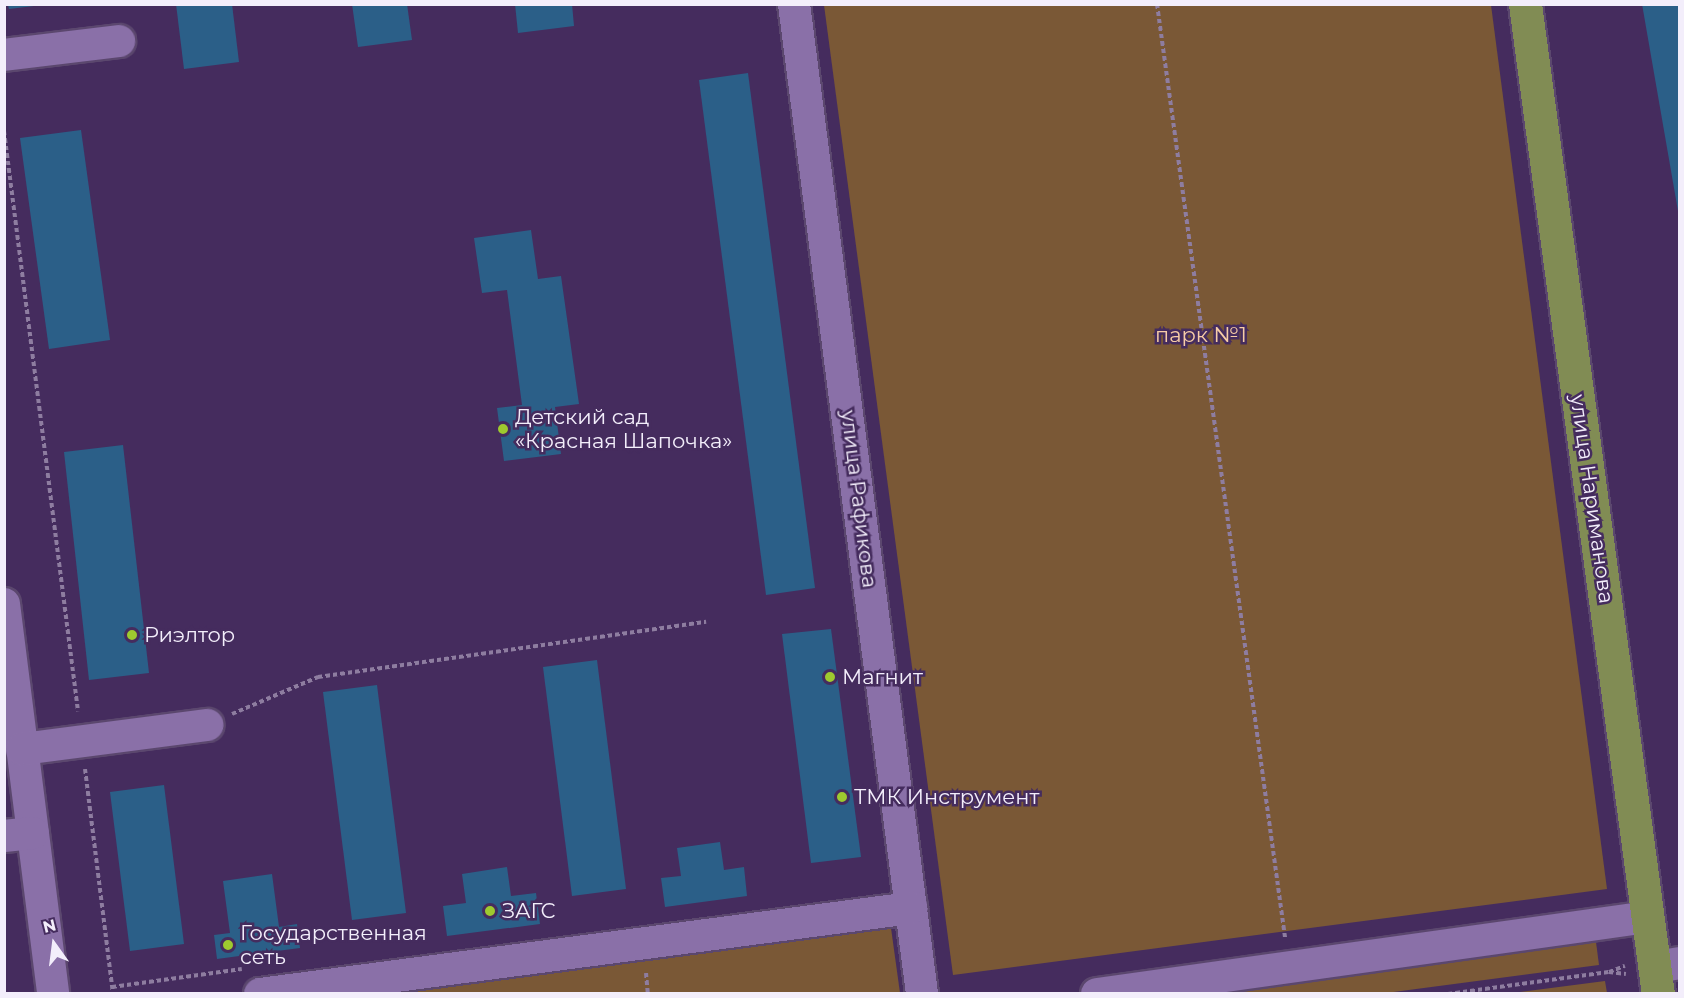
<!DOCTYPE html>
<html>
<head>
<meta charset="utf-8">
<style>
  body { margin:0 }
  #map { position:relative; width:1684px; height:998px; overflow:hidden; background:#452c5e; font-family:Montserrat,sans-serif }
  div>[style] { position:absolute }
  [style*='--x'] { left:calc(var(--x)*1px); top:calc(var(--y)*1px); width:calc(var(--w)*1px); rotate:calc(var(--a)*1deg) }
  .green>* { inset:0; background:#7a5836 }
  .building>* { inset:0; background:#2b5f88 }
  .path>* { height:4px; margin-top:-2px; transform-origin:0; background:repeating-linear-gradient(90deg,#8e7da0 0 4.5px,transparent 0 7.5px) }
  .roads { filter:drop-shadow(2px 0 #5b476e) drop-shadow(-2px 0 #5b476e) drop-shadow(0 2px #5b476e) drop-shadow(0 -2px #5b476e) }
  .minor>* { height:32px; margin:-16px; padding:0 16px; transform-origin:16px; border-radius:16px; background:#8a70a8 }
  .major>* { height:33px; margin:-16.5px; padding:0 16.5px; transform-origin:16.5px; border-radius:16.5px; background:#818c54 }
  .dots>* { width:16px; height:16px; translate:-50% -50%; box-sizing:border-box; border:3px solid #452c5e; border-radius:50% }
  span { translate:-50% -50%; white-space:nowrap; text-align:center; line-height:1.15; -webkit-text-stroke:5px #452c5e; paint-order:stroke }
  .park-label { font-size:21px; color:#f7cda6 }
  .poi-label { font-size:21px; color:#f3eefb }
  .left { translate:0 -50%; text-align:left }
  .street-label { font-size:21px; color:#f3eefb }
  .frame { position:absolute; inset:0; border:6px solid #f3eefb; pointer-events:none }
  .north { position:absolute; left:24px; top:914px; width:60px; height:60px; -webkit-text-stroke:4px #452c5e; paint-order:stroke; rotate:346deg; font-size:16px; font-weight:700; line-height:24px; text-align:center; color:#f3eefb }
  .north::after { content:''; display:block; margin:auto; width:21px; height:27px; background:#f3eefb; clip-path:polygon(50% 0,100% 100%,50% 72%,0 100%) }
</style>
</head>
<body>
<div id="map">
  <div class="green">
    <div style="clip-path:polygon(824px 5px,1491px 5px,1607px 889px,953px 975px)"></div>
    <div style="clip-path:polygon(891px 928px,900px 993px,383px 994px)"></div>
    <div style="clip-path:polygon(1596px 942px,1599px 965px,1386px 993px,1215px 993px)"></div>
    <div style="clip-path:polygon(1605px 981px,1607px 993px,1512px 993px)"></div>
  </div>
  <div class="building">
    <div style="clip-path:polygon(176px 4px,232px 4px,239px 62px,184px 69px)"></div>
    <div style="clip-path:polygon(352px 4px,407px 4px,412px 40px,358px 47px)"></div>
    <div style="clip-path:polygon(515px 4px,572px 4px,574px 26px,518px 33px)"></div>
    <div style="clip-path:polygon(1642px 4px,1678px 4px,1680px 211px,1678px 211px)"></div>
    <div style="clip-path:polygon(8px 5px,34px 5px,34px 6px,9px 9px)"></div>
    <div style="clip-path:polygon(748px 73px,815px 588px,766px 595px,699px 80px)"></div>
    <div style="clip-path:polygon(81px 130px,110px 340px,49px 349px,20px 138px)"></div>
    <div style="clip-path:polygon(531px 230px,538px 279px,561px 276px,579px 404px,555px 407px,561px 454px,504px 461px,497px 408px,522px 405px,507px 290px,482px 293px,474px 238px)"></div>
    <div style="clip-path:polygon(123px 445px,149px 673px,89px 680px,64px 452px)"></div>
    <div style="clip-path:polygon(831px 629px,861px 857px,811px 863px,782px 634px)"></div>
    <div style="clip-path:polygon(597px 660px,626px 889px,572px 896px,543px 667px)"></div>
    <div style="clip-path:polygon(377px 685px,406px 913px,352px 920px,323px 692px)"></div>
    <div style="clip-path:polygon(164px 785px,184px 944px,130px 951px,110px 792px)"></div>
    <div style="clip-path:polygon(720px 842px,724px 870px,744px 867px,747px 896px,665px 907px,661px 878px,681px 876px,677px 848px)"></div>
    <div style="clip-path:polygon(507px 867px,511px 896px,536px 893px,540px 924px,447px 936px,443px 906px,466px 903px,462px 874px)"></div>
    <div style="clip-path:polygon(272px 874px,279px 927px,297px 924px,300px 948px,217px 959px,214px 935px,230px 933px,223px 881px)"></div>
  </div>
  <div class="path">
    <div style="--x:1157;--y:4;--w:942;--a:82.19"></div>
    <div style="--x:4;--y:131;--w:585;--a:82.73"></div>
    <div style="--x:232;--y:714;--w:94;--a:-23.3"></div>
    <div style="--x:318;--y:677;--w:392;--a:-8.1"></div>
    <div style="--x:85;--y:769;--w:227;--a:82.9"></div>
    <div style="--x:1609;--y:972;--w:17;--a:7"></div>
    <div style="--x:646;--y:973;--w:21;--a:85"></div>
    <div style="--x:112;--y:987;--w:131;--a:-7.9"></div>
    <div style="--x:1448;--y:994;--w:162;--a:-7.8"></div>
    <div style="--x:1609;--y:972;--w:17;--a:-21"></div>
  </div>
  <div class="roads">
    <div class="minor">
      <div style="--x:794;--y:4;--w:998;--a:82.63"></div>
      <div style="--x:4;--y:55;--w:116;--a:-6.9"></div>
      <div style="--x:4;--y:604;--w:393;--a:82.8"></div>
      <div style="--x:22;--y:749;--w:187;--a:-7.4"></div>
      <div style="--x:4;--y:836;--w:29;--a:-6"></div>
      <div style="--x:1655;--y:967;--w:25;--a:-9"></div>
      <div style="--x:260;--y:994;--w:657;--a:-7.53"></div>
      <div style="--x:1097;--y:994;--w:556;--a:-7.96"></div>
    </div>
    <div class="major">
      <div style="--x:1525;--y:4;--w:999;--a:82.35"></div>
    </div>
  </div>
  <div class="dots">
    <div style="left:503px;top:429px;background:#9eca2f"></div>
    <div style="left:132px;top:635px;background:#9eca2f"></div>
    <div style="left:830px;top:677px;background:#9eca2f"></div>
    <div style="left:842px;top:797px;background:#9eca2f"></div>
    <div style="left:490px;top:911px;background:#9eca2f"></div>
    <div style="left:228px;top:945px;background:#9eca2f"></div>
  </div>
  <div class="park-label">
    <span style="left:1201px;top:335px">парк №1</span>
  </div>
  <div class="poi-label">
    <span class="left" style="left:515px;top:429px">Детский сад<br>«Красная Шапочка»</span>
    <span class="left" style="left:144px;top:635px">Риэлтор</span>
    <span class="left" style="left:842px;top:677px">Магнит</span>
    <span class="left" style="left:854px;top:797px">ТМК Инструмент</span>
    <span class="left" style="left:502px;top:911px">ЗАГС</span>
    <span class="left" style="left:240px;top:945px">Государственная<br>сеть</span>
  </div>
  <div class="street-label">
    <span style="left:859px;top:499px;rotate:83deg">улица Рафикова</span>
    <span style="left:1592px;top:499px;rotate:82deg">улица Нариманова</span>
  </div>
  <div class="frame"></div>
  <div class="north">N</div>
</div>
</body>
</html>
